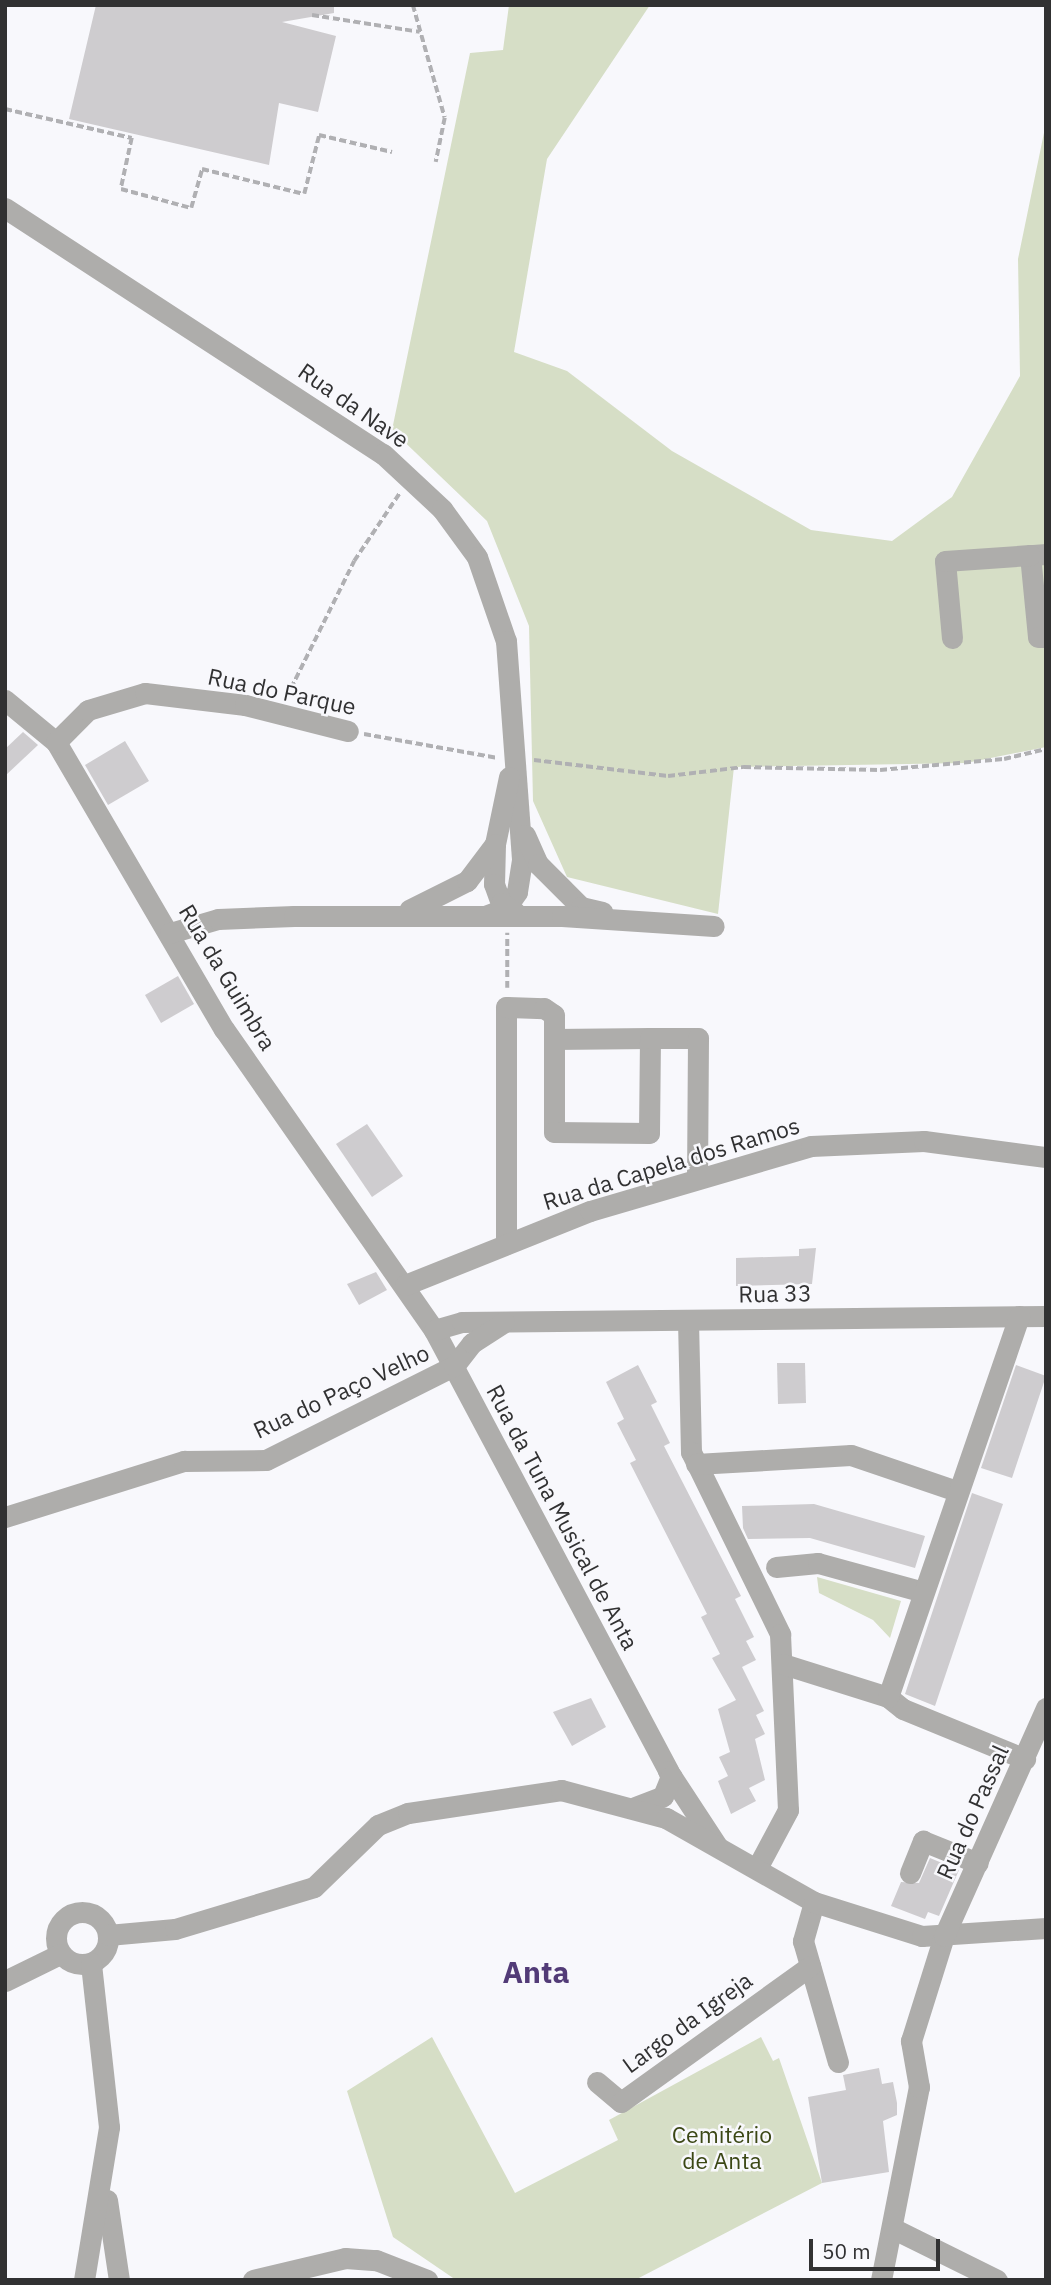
<!DOCTYPE html>
<html>
<head>
<meta charset="utf-8">
<style>
  body { margin:0 }
  #map { position:relative; width:1051px; height:2285px; overflow:hidden; background:#f8f8fc; font-family:"IBM Plex Sans",sans-serif }
  div>[style] { position:absolute }
  [style*='--x'] { left:calc(var(--x)*1px); top:calc(var(--y)*1px); width:calc(var(--w)*1px); rotate:calc(var(--a)*1deg) }
  .green>* { inset:0; background:#d6dec6 }
  .building>* { inset:0; background:#cecccf }
  .path>* { height:3.5px; margin-top:-1.75px; transform-origin:0; background:repeating-linear-gradient(90deg,#b0b0b3 0 7px,transparent 0 10.5px) }
  .minor>* { height:21px; margin:-10.5px; padding:0 10.5px; transform-origin:10.5px; border-radius:10.5px; background:#aeadab }
  .minor>.ring { margin:-10.5px; padding:0; box-sizing:content-box; background:none; border:21px solid #aeadab; border-radius:50% }
  span { translate:-50% -50%; white-space:nowrap; text-align:center; line-height:1.15; -webkit-text-stroke:5px #f8f8fc; paint-order:stroke }
  .street-label { font-size:23px; color:#313132 }
  .park-label { font-size:23px; color:#3b4715 }
  .district-label { font-size:30px; color:#523b77; font-weight:700 }
  .frame { position:absolute; inset:0; border:7px solid #313132; pointer-events:none }
  .scale { position:absolute; left:809px; top:2239px; width:131px; height:32px; box-sizing:border-box; border:4px solid #313132; border-top:0; padding-left:9px; font-size:21px; line-height:24px; white-space:nowrap; color:#313132; -webkit-text-stroke:5px #f8f8fc; paint-order:stroke }
</style>
</head>
<body>
<div id="map">
  <div class="green">
    <div style="clip-path:polygon(509px 5px,650px 5px,547px 159px,514px 352px,567px 371px,672px 451px,811px 530px,892px 541px,952px 497px,1020px 376px,1018px 259px,1046px 123px,1046px 747px,966px 763px,734px 767px,718px 914px,567px 877px,533px 801px,529px 626px,487px 521px,392px 430px,470px 53px,503px 50px)"></div>
    <div style="clip-path:polygon(817px 1577px,901px 1601px,890px 1638px,873px 1620px,819px 1593px)"></div>
    <div style="clip-path:polygon(432px 2037px,515px 2193px,618px 2140px,609px 2120px,761px 2037px,773px 2061px,779px 2058px,822px 2183px,635px 2280px,456px 2280px,393px 2237px,347px 2091px)"></div>
  </div>
  <div class="building">
    <div style="clip-path:polygon(96px 5px,334px 5px,334px 13px,282px 22px,336px 36px,318px 112px,279px 103px,269px 165px,69px 119px)"></div>
    <div style="clip-path:polygon(23px 732px,38px 745px,5px 776px,5px 749px)"></div>
    <div style="clip-path:polygon(125px 741px,149px 781px,108px 805px,85px 765px)"></div>
    <div style="clip-path:polygon(178px 976px,194px 1004px,161px 1023px,145px 995px)"></div>
    <div style="clip-path:polygon(367px 1124px,403px 1176px,372px 1197px,336px 1144px)"></div>
    <div style="clip-path:polygon(816px 1248px,812px 1284px,736px 1286px,736px 1258px,799px 1256px,799px 1249px)"></div>
    <div style="clip-path:polygon(376px 1272px,387px 1290px,359px 1305px,347px 1284px)"></div>
    <div style="clip-path:polygon(777px 1363px,805px 1363px,806px 1403px,778px 1404px)"></div>
    <div style="clip-path:polygon(638px 1365px,657px 1402px,651px 1405px,670px 1443px,664px 1446px,741px 1596px,735px 1599px,754px 1637px,746px 1641px,756px 1660px,742px 1667px,764px 1711px,756px 1715px,765px 1734px,755px 1739px,765px 1780px,749px 1788px,756px 1801px,731px 1814px,718px 1781px,728px 1776px,719px 1757px,730px 1752px,718px 1709px,736px 1700px,712px 1658px,720px 1654px,701px 1617px,707px 1614px,630px 1463px,636px 1460px,617px 1423px,624px 1419px,606px 1382px)"></div>
    <div style="clip-path:polygon(1016px 1365px,1046px 1376px,1012px 1478px,981px 1468px)"></div>
    <div style="clip-path:polygon(972px 1493px,1003px 1504px,935px 1706px,905px 1694px)"></div>
    <div style="clip-path:polygon(814px 1504px,925px 1536px,915px 1568px,810px 1538px,748px 1539px,743px 1528px,742px 1506px)"></div>
    <div style="clip-path:polygon(591px 1698px,606px 1727px,572px 1746px,553px 1712px)"></div>
    <div style="clip-path:polygon(930px 1858px,959px 1870px,939px 1916px,928px 1912px,925px 1919px,891px 1906px,901px 1882px,919px 1883px)"></div>
    <div style="clip-path:polygon(879px 2068px,882px 2084px,893px 2082px,897px 2103px,897px 2115px,883px 2121px,889px 2172px,822px 2183px,808px 2097px,846px 2090px,843px 2075px)"></div>
  </div>
  <div class="path">
    <div style="--x:413;--y:5;--w:117;--a:74.2"></div>
    <div style="--x:445;--y:118;--w:45;--a:101.6"></div>
    <div style="--x:312;--y:15;--w:109;--a:8.9"></div>
    <div style="--x:5;--y:109;--w:130;--a:12.9"></div>
    <div style="--x:132;--y:138;--w:52;--a:102.2"></div>
    <div style="--x:121;--y:189;--w:73;--a:15.2"></div>
    <div style="--x:191;--y:208;--w:41;--a:-74.2"></div>
    <div style="--x:202;--y:169;--w:105;--a:13.8"></div>
    <div style="--x:304;--y:194;--w:61;--a:-75.7"></div>
    <div style="--x:319;--y:135;--w:75;--a:13.1"></div>
    <div style="--x:286;--y:698;--w:153;--a:-63.6"></div>
    <div style="--x:354;--y:561;--w:81;--a:-56.1"></div>
    <div style="--x:364;--y:734;--w:136;--a:10.2"></div>
    <div style="--x:534;--y:760;--w:135;--a:6.8"></div>
    <div style="--x:668;--y:776;--w:77;--a:-6.8"></div>
    <div style="--x:744;--y:767;--w:136;--a:1.3"></div>
    <div style="--x:880;--y:770;--w:124;--a:-5.1"></div>
    <div style="--x:1004;--y:759;--w:43;--a:-13.4"></div>
    <div style="--x:507;--y:988;--w:55;--a:-90"></div>
  </div>
  <div class="minor">
    <div style="--x:5;--y:208;--w:451;--a:33.1"></div>
    <div style="--x:383;--y:454;--w:81;--a:43"></div>
    <div style="--x:442;--y:509;--w:59;--a:53.9"></div>
    <div style="--x:477;--y:557;--w:89;--a:71"></div>
    <div style="--x:506;--y:641;--w:220;--a:85.8"></div>
    <div style="--x:522;--y:860;--w:32;--a:99"></div>
    <div style="--x:517;--y:892;--w:19;--a:125"></div>
    <div style="--x:506;--y:908;--w:22;--a:159"></div>
    <div style="--x:1046;--y:554;--w:16;--a:176"></div>
    <div style="--x:1030;--y:555;--w:82;--a:84.4"></div>
    <div style="--x:1038;--y:637;--w:8;--a:0"></div>
    <div style="--x:952;--y:638;--w:77;--a:-95.2"></div>
    <div style="--x:945;--y:561;--w:85;--a:-4"></div>
    <div style="--x:5;--y:700;--w:66;--a:39.5"></div>
    <div style="--x:56;--y:742;--w:333;--a:59.7"></div>
    <div style="--x:224;--y:1029;--w:367;--a:55.1"></div>
    <div style="--x:434;--y:1330;--w:499;--a:62"></div>
    <div style="--x:668;--y:1771;--w:90;--a:56.8"></div>
    <div style="--x:56;--y:742;--w:45;--a:-45"></div>
    <div style="--x:88;--y:710;--w:59;--a:-16.6"></div>
    <div style="--x:145;--y:693;--w:101;--a:6.8"></div>
    <div style="--x:245;--y:705;--w:106;--a:14.2"></div>
    <div style="--x:509;--y:777;--w:68;--a:101.8"></div>
    <div style="--x:495;--y:844;--w:40;--a:91.4"></div>
    <div style="--x:494;--y:884;--w:20;--a:70"></div>
    <div style="--x:501;--y:903;--w:18;--a:34"></div>
    <div style="--x:525;--y:835;--w:32;--a:66"></div>
    <div style="--x:538;--y:864;--w:61;--a:45"></div>
    <div style="--x:581;--y:907;--w:22;--a:13"></div>
    <div style="--x:409;--y:910;--w:65;--a:-26.6"></div>
    <div style="--x:467;--y:881;--w:46;--a:-52.9"></div>
    <div style="--x:170;--y:933;--w:50;--a:-16.3"></div>
    <div style="--x:218;--y:919;--w:76;--a:-2.3"></div>
    <div style="--x:294;--y:916;--w:268;--a:0"></div>
    <div style="--x:562;--y:916;--w:152;--a:3.8"></div>
    <div style="--x:554;--y:1039;--w:96;--a:-0.6"></div>
    <div style="--x:506;--y:1244;--w:237;--a:-90"></div>
    <div style="--x:506;--y:1007;--w:38;--a:2"></div>
    <div style="--x:544;--y:1008;--w:12;--a:35"></div>
    <div style="--x:554;--y:1015;--w:117;--a:90"></div>
    <div style="--x:554;--y:1132;--w:95;--a:0.6"></div>
    <div style="--x:649;--y:1133;--w:95;--a:-89.4"></div>
    <div style="--x:650;--y:1038;--w:48;--a:0"></div>
    <div style="--x:698;--y:1038;--w:141;--a:90.4"></div>
    <div style="--x:405;--y:1285;--w:199;--a:-21.8"></div>
    <div style="--x:590;--y:1211;--w:230;--a:-16.4"></div>
    <div style="--x:811;--y:1146;--w:113;--a:-2.5"></div>
    <div style="--x:924;--y:1141;--w:123;--a:7.5"></div>
    <div style="--x:688;--y:1320;--w:132;--a:88.7"></div>
    <div style="--x:691;--y:1452;--w:203;--a:63.9"></div>
    <div style="--x:780;--y:1634;--w:176;--a:87.4"></div>
    <div style="--x:788;--y:1810;--w:66;--a:118.1"></div>
    <div style="--x:434;--y:1330;--w:29;--a:-16"></div>
    <div style="--x:462;--y:1322;--w:584;--a:-0.59"></div>
    <div style="--x:696;--y:1464;--w:155;--a:-3.3"></div>
    <div style="--x:851;--y:1455;--w:112;--a:18.8"></div>
    <div style="--x:5;--y:1517;--w:188;--a:-17.4"></div>
    <div style="--x:184;--y:1461;--w:82;--a:-0.7"></div>
    <div style="--x:266;--y:1460;--w:210;--a:-26.6"></div>
    <div style="--x:454;--y:1366;--w:29;--a:-52"></div>
    <div style="--x:472;--y:1343;--w:38;--a:-33"></div>
    <div style="--x:776;--y:1567;--w:42;--a:-5.4"></div>
    <div style="--x:818;--y:1563;--w:109;--a:15.4"></div>
    <div style="--x:783;--y:1664;--w:110;--a:17.4"></div>
    <div style="--x:888;--y:1697;--w:19;--a:39"></div>
    <div style="--x:903;--y:1709;--w:132;--a:22.3"></div>
    <div style="--x:888;--y:1697;--w:403;--a:-71"></div>
    <div style="--x:635;--y:1807;--w:30;--a:-21"></div>
    <div style="--x:663;--y:1796;--w:22;--a:-68"></div>
    <div style="--x:910;--y:1873;--w:35;--a:-68"></div>
    <div style="--x:923;--y:1841;--w:59;--a:21.8"></div>
    <div style="--x:814;--y:1902;--w:41;--a:105.8"></div>
    <div style="--x:803;--y:1941;--w:126;--a:73.9"></div>
    <div class="ring" style="left:56px;top:1912px;width:31px;height:31px"></div>
    <div style="--x:108;--y:1935;--w:67;--a:-5.1"></div>
    <div style="--x:175;--y:1929;--w:145;--a:-16.8"></div>
    <div style="--x:314;--y:1887;--w:89;--a:-44.1"></div>
    <div style="--x:378;--y:1825;--w:32;--a:-22"></div>
    <div style="--x:408;--y:1813;--w:155;--a:-8.5"></div>
    <div style="--x:561;--y:1790;--w:109;--a:14.9"></div>
    <div style="--x:666;--y:1818;--w:170;--a:29.6"></div>
    <div style="--x:814;--y:1902;--w:113;--a:17.5"></div>
    <div style="--x:922;--y:1936;--w:124;--a:-3.7"></div>
    <div style="--x:5;--y:1981;--w:61;--a:-26.1"></div>
    <div style="--x:597;--y:2082;--w:31;--a:40"></div>
    <div style="--x:621;--y:2102;--w:233;--a:-35.7"></div>
    <div style="--x:107;--y:2200;--w:81;--a:81.5"></div>
    <div style="--x:892;--y:2228;--w:117;--a:26.3"></div>
    <div style="--x:84;--y:2280;--w:155;--a:-80.7"></div>
    <div style="--x:109;--y:2127;--w:165;--a:-96.3"></div>
    <div style="--x:253;--y:2280;--w:95;--a:-13.4"></div>
    <div style="--x:345;--y:2258;--w:31;--a:4"></div>
    <div style="--x:376;--y:2260;--w:55;--a:21.4"></div>
    <div style="--x:881;--y:2280;--w:197;--a:-78.9"></div>
    <div style="--x:919;--y:2087;--w:47;--a:-99.9"></div>
    <div style="--x:911;--y:2041;--w:110;--a:-72.6"></div>
    <div style="--x:944;--y:1936;--w:250;--a:-65.9"></div>
  </div>
  <div class="street-label">
    <span style="left:354px;top:405px;rotate:35deg">Rua da Nave</span>
    <span style="left:282px;top:691px;rotate:12deg">Rua do Parque</span>
    <span style="left:228px;top:977px;rotate:59deg">Rua da Guimbra</span>
    <span style="left:671px;top:1163px;rotate:-17deg">Rua da Capela dos Ramos</span>
    <span style="left:775px;top:1293px;rotate:-1deg">Rua 33</span>
    <span style="left:341px;top:1391px;rotate:-25deg">Rua do Paço Velho</span>
    <span style="left:563px;top:1517px;rotate:62deg">Rua da Tuna Musical de Anta</span>
    <span style="left:972px;top:1812px;rotate:-66deg">Rua do Passal</span>
    <span style="left:687px;top:2022px;rotate:-36deg">Largo da Igreja</span>
  </div>
  <div class="park-label">
    <span style="left:722px;top:2147px">Cemitério<br>de Anta</span>
  </div>
  <div class="district-label">
    <span style="left:536px;top:1972px">Anta</span>
  </div>
  <div class="frame"></div>
  <div class="scale">50 m</div>
</div>
</body>
</html>
